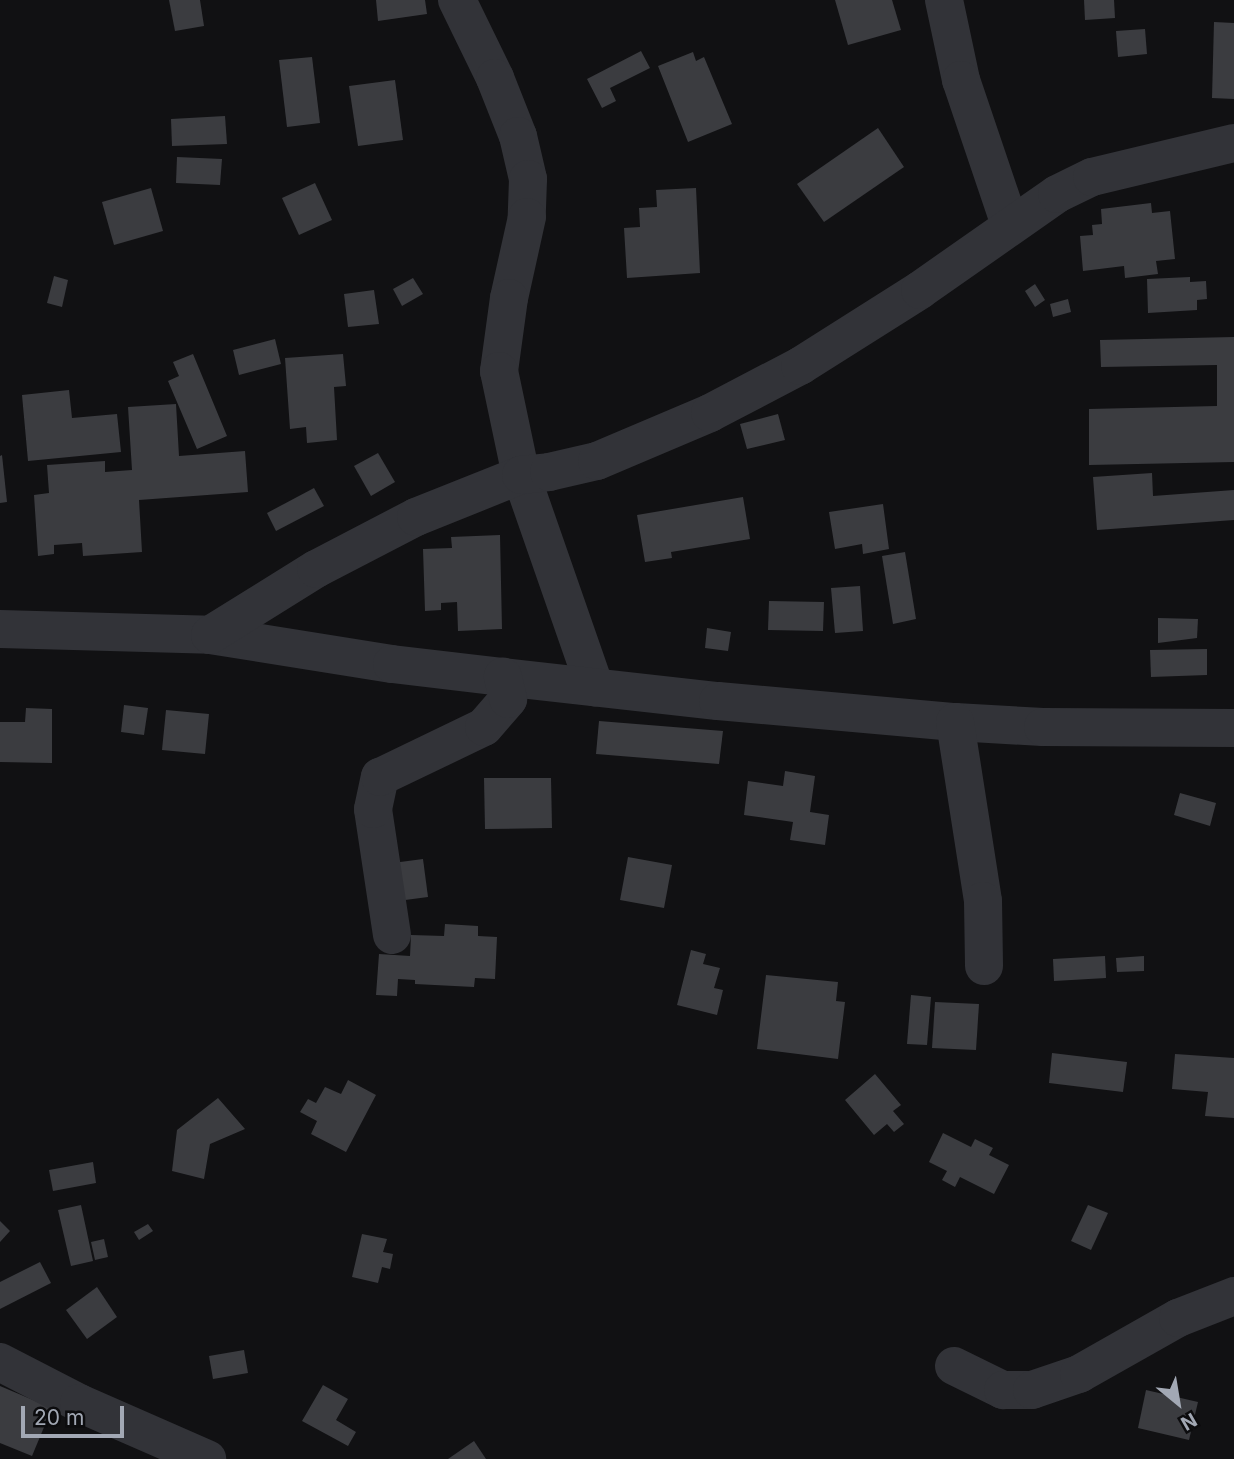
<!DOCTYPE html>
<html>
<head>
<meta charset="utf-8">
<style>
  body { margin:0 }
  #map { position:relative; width:1234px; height:1459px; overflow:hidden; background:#111113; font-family:Inter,sans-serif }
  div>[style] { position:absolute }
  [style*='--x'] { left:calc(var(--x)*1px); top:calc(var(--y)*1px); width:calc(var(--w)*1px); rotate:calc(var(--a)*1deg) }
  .building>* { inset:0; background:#3b3c40 }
  .minor>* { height:38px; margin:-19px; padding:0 19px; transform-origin:19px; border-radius:19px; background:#323338 }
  span { translate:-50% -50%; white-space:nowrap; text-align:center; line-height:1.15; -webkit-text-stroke:7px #0c0c0e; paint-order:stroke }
  .north { position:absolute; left:1143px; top:1368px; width:70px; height:70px; -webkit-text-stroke:5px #0c0c0e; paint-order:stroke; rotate:150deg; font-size:19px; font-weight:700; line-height:28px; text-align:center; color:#a2a8b4 }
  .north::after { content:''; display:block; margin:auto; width:24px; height:32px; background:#a2a8b4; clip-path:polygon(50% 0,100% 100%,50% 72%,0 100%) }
  .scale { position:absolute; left:21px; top:1406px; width:103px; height:32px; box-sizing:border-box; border:4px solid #a2a8b4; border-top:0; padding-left:9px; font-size:21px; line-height:24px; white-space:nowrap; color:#a2a8b4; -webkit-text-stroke:5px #0c0c0e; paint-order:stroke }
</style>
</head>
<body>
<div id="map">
  <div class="building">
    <div style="clip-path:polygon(169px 0,200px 0,204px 26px,175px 31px)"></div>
    <div style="clip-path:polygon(376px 0,425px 0,427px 14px,378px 21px)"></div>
    <div style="clip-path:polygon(835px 0,892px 0,901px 30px,848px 45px)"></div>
    <div style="clip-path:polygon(1084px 0,1114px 0,1115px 18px,1085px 20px)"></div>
    <div style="clip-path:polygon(1214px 22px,1234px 23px,1234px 99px,1212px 98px)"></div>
    <div style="clip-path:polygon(1145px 29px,1147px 54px,1118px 57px,1116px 31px)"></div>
    <div style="clip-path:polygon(641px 51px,650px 68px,610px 88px,616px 101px,602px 108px,587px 79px)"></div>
    <div style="clip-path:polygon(693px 52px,696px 61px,704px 57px,732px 124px,688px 142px,658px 66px)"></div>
    <div style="clip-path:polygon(312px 57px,320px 123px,287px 127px,279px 60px)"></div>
    <div style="clip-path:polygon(395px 80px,403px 140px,358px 146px,349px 86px)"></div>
    <div style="clip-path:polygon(225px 116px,227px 144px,172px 146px,171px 119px)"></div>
    <div style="clip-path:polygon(878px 128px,904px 167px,824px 222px,797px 184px)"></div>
    <div style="clip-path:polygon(177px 157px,222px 159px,220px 185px,176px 183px)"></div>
    <div style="clip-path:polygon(315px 183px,332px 220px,299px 235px,282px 198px)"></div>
    <div style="clip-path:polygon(151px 188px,163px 231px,114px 245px,102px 202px)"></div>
    <div style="clip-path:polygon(696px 188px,700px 273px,627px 278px,624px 228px,640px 227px,639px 208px,657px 207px,656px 190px)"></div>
    <div style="clip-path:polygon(1151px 203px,1152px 213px,1170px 211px,1175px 259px,1156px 261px,1158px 274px,1125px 278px,1124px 266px,1083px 271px,1080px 236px,1093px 235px,1092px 225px,1102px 224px,1101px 209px)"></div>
    <div style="clip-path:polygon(54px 276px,68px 280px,62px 307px,47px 303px)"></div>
    <div style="clip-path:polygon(1190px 277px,1190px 282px,1206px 281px,1207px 299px,1197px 300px,1197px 310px,1148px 313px,1147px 279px)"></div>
    <div style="clip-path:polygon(413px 278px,423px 294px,402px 306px,393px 289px)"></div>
    <div style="clip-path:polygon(1035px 284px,1045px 300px,1035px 307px,1025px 291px)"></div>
    <div style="clip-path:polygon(374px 290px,379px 324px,348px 327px,344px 294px)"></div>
    <div style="clip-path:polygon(1068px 299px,1071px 312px,1053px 317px,1050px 304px)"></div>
    <div style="clip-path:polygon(1234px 337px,1234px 462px,1089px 465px,1089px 409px,1217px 406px,1217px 365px,1101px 367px,1100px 340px)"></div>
    <div style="clip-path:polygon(275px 339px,281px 364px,239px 375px,233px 350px)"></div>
    <div style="clip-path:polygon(193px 354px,227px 436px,197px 449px,168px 381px,179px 376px,173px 362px)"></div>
    <div style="clip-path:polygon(343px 354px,346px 386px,334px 387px,337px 440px,307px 443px,306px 427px,290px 429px,285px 358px)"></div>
    <div style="clip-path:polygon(69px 390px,72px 418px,117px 414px,121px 452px,28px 461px,22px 395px)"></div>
    <div style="clip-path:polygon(176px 404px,179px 456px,245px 451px,248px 492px,139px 500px,142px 552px,83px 556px,82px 543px,54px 545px,54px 554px,38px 556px,34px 495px,49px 493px,47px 465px,105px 461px,105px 472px,132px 470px,128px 407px)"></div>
    <div style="clip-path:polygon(778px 414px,785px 440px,747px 449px,740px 424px)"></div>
    <div style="clip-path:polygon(378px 453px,395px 482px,371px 496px,354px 466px)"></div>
    <div style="clip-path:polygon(2px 455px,7px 502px,0 503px,0 456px)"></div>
    <div style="clip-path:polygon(1152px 473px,1153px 496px,1234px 490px,1234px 520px,1097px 530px,1093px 477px)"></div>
    <div style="clip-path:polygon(314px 488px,324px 506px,276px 531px,267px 513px)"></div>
    <div style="clip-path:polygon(743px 497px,750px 539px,671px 552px,672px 558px,645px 562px,637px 515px)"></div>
    <div style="clip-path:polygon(883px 504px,889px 549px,863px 554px,862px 544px,835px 549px,829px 512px)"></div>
    <div style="clip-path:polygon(500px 535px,502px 629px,458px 631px,457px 602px,441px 603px,441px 610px,425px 611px,423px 549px,452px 548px,451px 537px)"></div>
    <div style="clip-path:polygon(905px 552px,916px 619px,893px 624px,882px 556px)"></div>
    <div style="clip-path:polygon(860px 586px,863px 631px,835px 633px,831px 588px)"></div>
    <div style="clip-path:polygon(769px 601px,824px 602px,823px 631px,768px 630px)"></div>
    <div style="clip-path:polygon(1158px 618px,1198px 619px,1197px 638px,1158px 643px)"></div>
    <div style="clip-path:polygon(707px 628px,731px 632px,728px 651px,705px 648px)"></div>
    <div style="clip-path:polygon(1207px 649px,1207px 675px,1151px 677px,1150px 650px)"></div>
    <div style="clip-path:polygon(124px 705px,148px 708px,144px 735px,121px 732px)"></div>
    <div style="clip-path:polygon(26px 708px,52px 709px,52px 763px,0 762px,0 722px,25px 722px)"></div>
    <div style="clip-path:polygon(166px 710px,209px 714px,205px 754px,162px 750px)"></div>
    <div style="clip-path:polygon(599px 721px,723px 731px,719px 764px,596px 754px)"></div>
    <div style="clip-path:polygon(785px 771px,815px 776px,810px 812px,829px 815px,825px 845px,790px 840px,793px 822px,744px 815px,748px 781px,783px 786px)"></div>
    <div style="clip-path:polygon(484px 778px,551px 778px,552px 828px,485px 829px)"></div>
    <div style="clip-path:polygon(1180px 793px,1216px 803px,1210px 826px,1174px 815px)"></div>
    <div style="clip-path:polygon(628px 857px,672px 865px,664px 908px,620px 900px)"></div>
    <div style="clip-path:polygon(423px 859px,428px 897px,390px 902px,385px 864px)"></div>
    <div style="clip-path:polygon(445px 924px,478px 926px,478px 936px,497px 937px,495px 979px,475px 978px,474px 987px,415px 984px,415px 980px,398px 979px,397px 996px,376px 995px,379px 954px,410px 956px,411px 935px,444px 936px)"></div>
    <div style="clip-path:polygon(691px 950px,706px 954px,703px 964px,720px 968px,714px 988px,723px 990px,717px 1015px,677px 1005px)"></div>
    <div style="clip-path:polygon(1105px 956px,1106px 978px,1054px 981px,1053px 959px)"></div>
    <div style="clip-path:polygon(1144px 956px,1144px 971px,1117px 972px,1116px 958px)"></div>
    <div style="clip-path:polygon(766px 975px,838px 982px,836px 1001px,845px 1002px,838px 1059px,757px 1049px)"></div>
    <div style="clip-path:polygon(911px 995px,931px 997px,927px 1045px,907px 1044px)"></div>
    <div style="clip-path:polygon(935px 1002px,979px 1004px,976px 1050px,932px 1048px)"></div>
    <div style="clip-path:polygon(1052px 1053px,1127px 1062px,1123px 1092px,1049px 1083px)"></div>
    <div style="clip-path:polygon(1175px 1054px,1234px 1058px,1234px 1118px,1205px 1116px,1208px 1092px,1172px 1089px)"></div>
    <div style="clip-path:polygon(875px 1074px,901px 1105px,893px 1111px,904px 1124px,894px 1132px,887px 1124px,874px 1135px,845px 1100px)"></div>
    <div style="clip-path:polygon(348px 1080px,376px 1095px,346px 1152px,311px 1134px,317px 1121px,300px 1112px,308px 1099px,316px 1103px,325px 1087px,341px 1094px)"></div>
    <div style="clip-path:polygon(218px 1098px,245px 1129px,210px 1144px,204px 1179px,172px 1171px,177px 1130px)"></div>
    <div style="clip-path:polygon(943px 1133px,971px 1147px,975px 1139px,993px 1148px,989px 1155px,1009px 1165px,994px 1194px,960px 1177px,955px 1187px,942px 1180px,947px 1171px,929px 1162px)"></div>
    <div style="clip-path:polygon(93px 1162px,96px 1183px,53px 1191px,49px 1170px)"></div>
    <div style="clip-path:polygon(81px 1205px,93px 1261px,71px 1266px,58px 1210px)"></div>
    <div style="clip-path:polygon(1088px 1205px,1108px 1213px,1091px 1250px,1071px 1241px)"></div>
    <div style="clip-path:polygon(0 1221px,10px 1231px,0 1242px)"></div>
    <div style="clip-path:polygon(148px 1224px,153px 1231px,139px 1240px,134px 1232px)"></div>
    <div style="clip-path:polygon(362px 1234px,387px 1239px,383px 1252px,393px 1254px,390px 1269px,382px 1267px,378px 1283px,352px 1277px)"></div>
    <div style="clip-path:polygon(104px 1239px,108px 1257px,95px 1260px,91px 1242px)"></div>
    <div style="clip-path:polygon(40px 1262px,51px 1283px,0 1309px,0 1282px)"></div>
    <div style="clip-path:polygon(97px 1287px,117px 1317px,87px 1339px,66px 1310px)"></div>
    <div style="clip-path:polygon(244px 1350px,248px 1373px,213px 1379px,209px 1356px)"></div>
    <div style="clip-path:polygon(323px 1385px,348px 1399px,336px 1420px,356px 1432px,348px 1446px,302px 1421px)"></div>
    <div style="clip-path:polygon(0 1386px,52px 1408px,32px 1456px,0 1443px)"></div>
    <div style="clip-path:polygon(1146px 1390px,1198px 1402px,1189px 1440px,1138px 1428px)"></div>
    <div style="clip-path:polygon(474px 1441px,486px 1459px,448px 1459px)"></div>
  </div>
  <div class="minor">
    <div style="--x:457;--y:0;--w:87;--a:64"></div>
    <div style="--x:495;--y:78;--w:62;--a:68.4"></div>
    <div style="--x:518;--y:136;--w:44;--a:76.9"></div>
    <div style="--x:528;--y:179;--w:38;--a:92"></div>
    <div style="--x:527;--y:217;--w:83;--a:102.5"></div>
    <div style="--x:509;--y:298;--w:74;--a:97.8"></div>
    <div style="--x:499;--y:371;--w:106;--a:78.1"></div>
    <div style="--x:521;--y:475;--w:225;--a:70.8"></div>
    <div style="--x:944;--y:0;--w:82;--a:78"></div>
    <div style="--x:961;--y:80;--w:153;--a:71.3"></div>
    <div style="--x:0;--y:629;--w:210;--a:1.6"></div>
    <div style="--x:210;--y:635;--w:184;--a:9.1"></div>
    <div style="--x:392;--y:664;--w:112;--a:6.7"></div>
    <div style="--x:503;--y:677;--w:216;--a:6.4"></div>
    <div style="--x:718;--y:701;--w:238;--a:5.1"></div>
    <div style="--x:955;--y:722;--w:88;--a:3.3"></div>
    <div style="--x:1043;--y:727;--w:191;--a:0.3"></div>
    <div style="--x:210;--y:635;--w:125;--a:-31.9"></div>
    <div style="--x:316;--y:569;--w:113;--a:-27.5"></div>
    <div style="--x:416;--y:517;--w:113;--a:-21.8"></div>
    <div style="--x:521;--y:475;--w:28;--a:-6"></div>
    <div style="--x:549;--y:472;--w:49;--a:-12.9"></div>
    <div style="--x:597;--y:461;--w:123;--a:-23"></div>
    <div style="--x:710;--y:413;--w:102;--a:-27.6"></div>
    <div style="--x:800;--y:366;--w:142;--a:-32.3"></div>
    <div style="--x:920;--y:290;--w:167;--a:-35"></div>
    <div style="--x:1057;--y:194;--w:39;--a:-26"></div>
    <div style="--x:1092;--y:177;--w:146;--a:-13.5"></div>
    <div style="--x:955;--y:722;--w:181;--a:81.1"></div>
    <div style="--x:983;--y:901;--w:65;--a:89.1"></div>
    <div style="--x:392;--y:935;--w:127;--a:-98.6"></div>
    <div style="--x:373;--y:809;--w:33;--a:-78"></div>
    <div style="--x:380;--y:777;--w:115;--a:-25.7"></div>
    <div style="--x:484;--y:727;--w:37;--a:-49"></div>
    <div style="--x:508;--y:699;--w:23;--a:-103"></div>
    <div style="--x:0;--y:1362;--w:89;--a:27.4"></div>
    <div style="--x:79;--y:1403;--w:140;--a:23.6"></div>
    <div style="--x:954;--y:1366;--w:55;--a:26.1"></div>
    <div style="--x:1003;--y:1390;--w:29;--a:0"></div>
    <div style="--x:1032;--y:1390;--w:50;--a:-18.8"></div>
    <div style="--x:1079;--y:1374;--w:114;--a:-29.5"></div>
    <div style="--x:1178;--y:1318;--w:60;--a:-21.4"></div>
  </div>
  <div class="north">N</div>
  <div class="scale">20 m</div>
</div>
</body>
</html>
